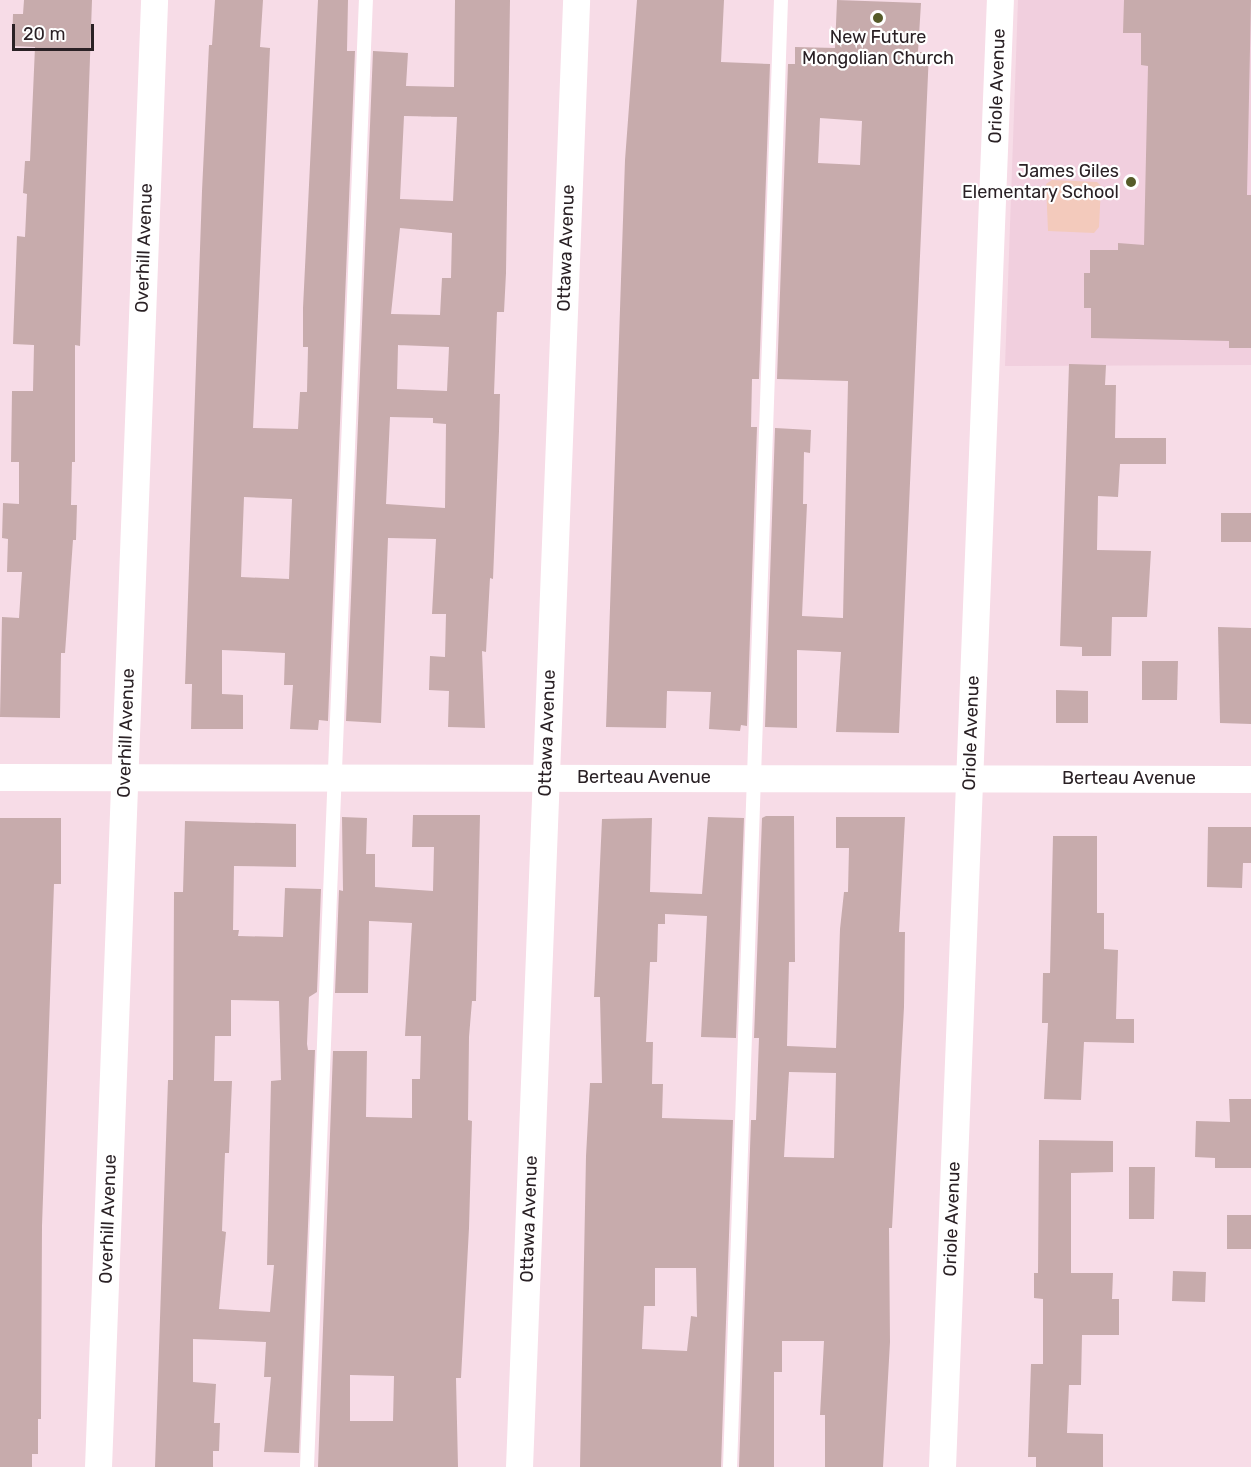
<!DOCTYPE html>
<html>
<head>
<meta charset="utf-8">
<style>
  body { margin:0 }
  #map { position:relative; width:1251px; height:1467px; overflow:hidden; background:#f7dce7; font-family:Rubik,sans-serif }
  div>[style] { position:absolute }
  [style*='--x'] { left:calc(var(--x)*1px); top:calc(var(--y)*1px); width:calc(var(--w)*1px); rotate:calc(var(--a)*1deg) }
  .built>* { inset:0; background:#f1cfde }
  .green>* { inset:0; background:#f3cabc }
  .building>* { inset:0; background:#c7abac }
  .service>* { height:14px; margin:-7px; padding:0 7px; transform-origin:7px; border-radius:7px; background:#fff }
  .minor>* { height:27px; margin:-13.5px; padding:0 13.5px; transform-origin:13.5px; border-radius:13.5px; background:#fff }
  .dots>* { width:16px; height:16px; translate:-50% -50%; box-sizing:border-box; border:3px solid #fff; border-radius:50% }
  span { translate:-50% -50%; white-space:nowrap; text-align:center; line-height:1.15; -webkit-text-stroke:4.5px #fff; paint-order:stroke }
  .poi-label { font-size:18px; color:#2a2125 }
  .right { translate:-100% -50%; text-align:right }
  .street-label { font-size:18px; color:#2a2125 }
  .scale { position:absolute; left:12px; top:24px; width:82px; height:27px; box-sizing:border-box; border:3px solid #2a2125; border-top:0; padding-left:8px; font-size:18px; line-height:21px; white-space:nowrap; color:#2a2125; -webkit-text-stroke:4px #fff; paint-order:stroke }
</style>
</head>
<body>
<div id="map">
  <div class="built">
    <div style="clip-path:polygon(1018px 0,1251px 0,1251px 365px,1005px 366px)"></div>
  </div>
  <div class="green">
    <div style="clip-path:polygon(1052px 180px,1097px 182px,1101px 186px,1099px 227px,1094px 233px,1048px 231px,1046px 184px)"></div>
  </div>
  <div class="building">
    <div style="clip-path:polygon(24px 0,92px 0,80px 346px,75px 345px,75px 462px,72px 462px,71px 505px,77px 505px,76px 540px,73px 540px,65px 653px,61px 653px,60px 718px,0 717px,2px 617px,19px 618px,22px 572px,7px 572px,8px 539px,2px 538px,3px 503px,19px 504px,19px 462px,11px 462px,12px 391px,33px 391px,34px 345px,13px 344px,17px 236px,25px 237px,27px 194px,23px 193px,25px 161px,30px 161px,35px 47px,12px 46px,13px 14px,23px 14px)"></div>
    <div style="clip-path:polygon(evenodd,215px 0,263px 0,260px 47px,270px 48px,253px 428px,298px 429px,300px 392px,307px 392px,308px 347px,303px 347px,303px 308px,318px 0,348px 0,347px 51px,355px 51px,328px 721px,319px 720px,318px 730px,290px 729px,293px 685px,284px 685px,285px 653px,222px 650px,222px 694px,243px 695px,243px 729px,191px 729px,192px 684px,185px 684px,202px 191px,209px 45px,212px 45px,215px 0,244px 497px,292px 499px,289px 579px,241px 577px,244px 497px)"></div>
    <div style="clip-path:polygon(evenodd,455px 0,510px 0,506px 273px,504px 312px,497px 312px,494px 394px,500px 394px,499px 431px,493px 579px,490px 578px,486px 652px,482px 651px,485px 728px,448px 727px,449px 691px,429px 690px,430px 656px,445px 657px,446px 614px,432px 614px,436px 539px,388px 538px,381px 723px,346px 721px,373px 51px,408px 53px,406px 86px,454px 87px,455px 0,404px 116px,457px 117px,453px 201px,400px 199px,404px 116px,455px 0,400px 228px,452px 233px,451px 278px,442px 278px,440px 315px,391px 314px,400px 228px,455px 0,398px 345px,449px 347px,447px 391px,397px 389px,398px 345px,455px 0,390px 417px,433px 418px,433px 423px,446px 424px,445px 508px,386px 504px,390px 417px)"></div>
    <div style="clip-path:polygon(637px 0,724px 0,721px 62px,770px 64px,759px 379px,752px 379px,751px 427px,757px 427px,747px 726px,741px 725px,740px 731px,709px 729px,711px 692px,667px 691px,666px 728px,606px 727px,625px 160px)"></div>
    <div style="clip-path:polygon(evenodd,837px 0,921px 3px,918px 52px,929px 52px,899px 733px,836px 732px,841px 652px,797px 650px,797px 728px,765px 727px,775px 428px,811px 430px,810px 453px,804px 452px,803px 504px,807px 504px,802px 616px,843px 618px,848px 381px,777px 379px,788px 64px,795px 64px,795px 47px,835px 48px,837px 0,820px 118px,862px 121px,860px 165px,818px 163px,820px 118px)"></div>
    <div style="clip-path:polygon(1124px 0,1251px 0,1247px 195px,1251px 195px,1251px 348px,1229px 348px,1229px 341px,1091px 338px,1091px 308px,1084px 308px,1084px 273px,1090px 273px,1090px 250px,1118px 250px,1118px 243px,1144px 245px,1148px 66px,1141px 65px,1141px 33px,1123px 33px)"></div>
    <div style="clip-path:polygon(1069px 364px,1106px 365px,1105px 385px,1116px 385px,1115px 438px,1166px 438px,1166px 464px,1120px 464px,1118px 497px,1098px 496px,1097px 550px,1151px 551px,1147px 617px,1112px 617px,1111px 656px,1082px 656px,1082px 647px,1060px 646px)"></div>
    <div style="clip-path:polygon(1221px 513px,1251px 513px,1251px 542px,1221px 542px)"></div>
    <div style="clip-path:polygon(1218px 627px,1251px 628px,1251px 724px,1220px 723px)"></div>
    <div style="clip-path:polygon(1142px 661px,1178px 661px,1177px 700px,1142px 700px)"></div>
    <div style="clip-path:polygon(1056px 690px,1088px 691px,1088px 723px,1056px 723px)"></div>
    <div style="clip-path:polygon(evenodd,413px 815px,480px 815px,476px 1001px,472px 1001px,469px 1037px,468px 1120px,472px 1121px,469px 1228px,461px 1378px,456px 1378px,458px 1467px,318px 1467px,333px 1051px,367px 1051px,366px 1117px,412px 1118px,412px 1079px,420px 1079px,421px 1036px,405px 1036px,412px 923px,369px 921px,368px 993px,335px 993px,339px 890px,343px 891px,342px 817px,367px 818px,366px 854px,375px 854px,375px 887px,433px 891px,434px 847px,412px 847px,413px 815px,350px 1375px,394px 1376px,393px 1421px,350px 1421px,350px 1375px)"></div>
    <div style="clip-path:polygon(evenodd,766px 816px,794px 816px,795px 962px,789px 962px,787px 1046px,836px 1048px,840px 929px,844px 892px,848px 892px,849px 848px,836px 848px,836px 817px,905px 817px,899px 932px,905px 932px,904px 1007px,892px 1228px,889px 1228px,890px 1342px,883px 1467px,825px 1467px,825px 1415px,820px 1415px,824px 1341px,782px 1341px,782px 1372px,774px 1372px,774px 1467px,739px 1467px,751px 1120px,756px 1120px,759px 1038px,754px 1038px,762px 818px,766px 816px,789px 1072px,836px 1073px,834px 1158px,784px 1157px,789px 1072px)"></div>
    <div style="clip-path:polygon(evenodd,708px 817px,744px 818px,736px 1038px,701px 1037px,707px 916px,665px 914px,665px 924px,658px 924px,657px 962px,650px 962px,646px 1042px,653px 1042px,652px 1084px,663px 1084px,662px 1118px,733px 1120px,721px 1467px,580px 1467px,586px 1156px,590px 1083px,602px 1083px,600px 997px,594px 997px,602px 819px,652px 818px,650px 892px,702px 894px,708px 817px,655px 1268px,696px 1268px,697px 1317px,691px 1316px,687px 1351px,642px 1349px,644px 1306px,655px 1306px,655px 1268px)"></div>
    <div style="clip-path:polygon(0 818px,61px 818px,61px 884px,54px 884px,42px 1226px,41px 1419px,38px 1419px,38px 1454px,32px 1454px,32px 1467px,0 1467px)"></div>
    <div style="clip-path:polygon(evenodd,185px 821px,296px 824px,296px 867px,234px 866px,233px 930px,239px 930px,238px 936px,283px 937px,285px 888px,321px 889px,317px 992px,309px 997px,307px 1044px,308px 1050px,315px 1050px,299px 1453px,264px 1452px,271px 1377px,264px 1377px,266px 1342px,193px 1339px,193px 1382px,216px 1384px,214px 1423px,220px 1423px,219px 1451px,213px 1451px,213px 1467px,155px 1467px,168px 1080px,173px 1080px,174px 892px,183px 892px,185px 821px,231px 1000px,279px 1001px,281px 1080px,271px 1081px,267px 1265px,274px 1265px,270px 1312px,219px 1309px,226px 1232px,222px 1231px,225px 1153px,229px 1153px,232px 1081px,214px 1081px,215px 1036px,231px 1036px,231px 1000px)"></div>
    <div style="clip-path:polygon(1208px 827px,1251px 827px,1251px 863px,1243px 863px,1242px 888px,1207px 887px)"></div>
    <div style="clip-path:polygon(1053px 836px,1097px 836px,1097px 913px,1104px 913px,1104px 949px,1118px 950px,1116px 1019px,1134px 1019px,1134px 1043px,1084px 1042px,1081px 1100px,1044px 1099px,1048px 1023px,1042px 1023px,1043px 973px,1050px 973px)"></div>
    <div style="clip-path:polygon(1229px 1099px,1251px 1099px,1251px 1168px,1215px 1168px,1215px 1158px,1195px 1157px,1196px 1121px,1230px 1122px)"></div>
    <div style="clip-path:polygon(1039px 1140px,1113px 1141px,1113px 1172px,1071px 1173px,1071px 1273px,1113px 1273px,1112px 1299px,1119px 1299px,1119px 1335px,1082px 1335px,1081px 1385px,1069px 1385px,1067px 1433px,1103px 1434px,1103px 1467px,1036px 1467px,1036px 1457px,1028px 1457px,1031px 1364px,1043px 1364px,1043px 1299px,1034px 1298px,1034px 1273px,1038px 1273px)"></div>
    <div style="clip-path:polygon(1129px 1167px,1155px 1167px,1154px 1219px,1129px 1219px)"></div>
    <div style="clip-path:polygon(1227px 1215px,1251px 1215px,1251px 1249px,1227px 1249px)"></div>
    <div style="clip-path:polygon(1173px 1271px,1206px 1272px,1205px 1302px,1172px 1301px)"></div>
  </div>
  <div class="service">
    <div style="--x:307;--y:1467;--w:1468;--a:-87.7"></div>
    <div style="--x:730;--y:1467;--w:1468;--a:-88.01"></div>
  </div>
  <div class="minor">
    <div style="--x:0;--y:777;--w:1251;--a:0.09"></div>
    <div style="--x:98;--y:1467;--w:1468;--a:-87.81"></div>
    <div style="--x:519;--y:1467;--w:1468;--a:-87.77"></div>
    <div style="--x:942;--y:1467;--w:1468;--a:-87.74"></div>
  </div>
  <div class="dots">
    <div style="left:878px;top:18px;background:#565b29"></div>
    <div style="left:1131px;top:182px;background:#565b29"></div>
  </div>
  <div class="poi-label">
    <span style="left:878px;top:48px">New Future<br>Mongolian Church</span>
    <span class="right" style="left:1119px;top:182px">James Giles<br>Elementary School</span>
  </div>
  <div class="street-label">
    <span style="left:997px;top:86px;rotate:-88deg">Oriole Avenue</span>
    <span style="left:144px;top:248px;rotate:-88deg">Overhill Avenue</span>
    <span style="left:566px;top:248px;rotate:-88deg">Ottawa Avenue</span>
    <span style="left:126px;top:733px;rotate:-88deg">Overhill Avenue</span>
    <span style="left:547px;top:733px;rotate:-88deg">Ottawa Avenue</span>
    <span style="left:971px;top:733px;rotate:-88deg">Oriole Avenue</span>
    <span style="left:644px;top:777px">Berteau Avenue</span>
    <span style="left:1129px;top:778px">Berteau Avenue</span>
    <span style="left:108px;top:1219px;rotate:-88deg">Overhill Avenue</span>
    <span style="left:529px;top:1219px;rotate:-88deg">Ottawa Avenue</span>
    <span style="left:952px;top:1219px;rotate:-88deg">Oriole Avenue</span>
  </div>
  <div class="scale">20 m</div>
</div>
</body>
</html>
